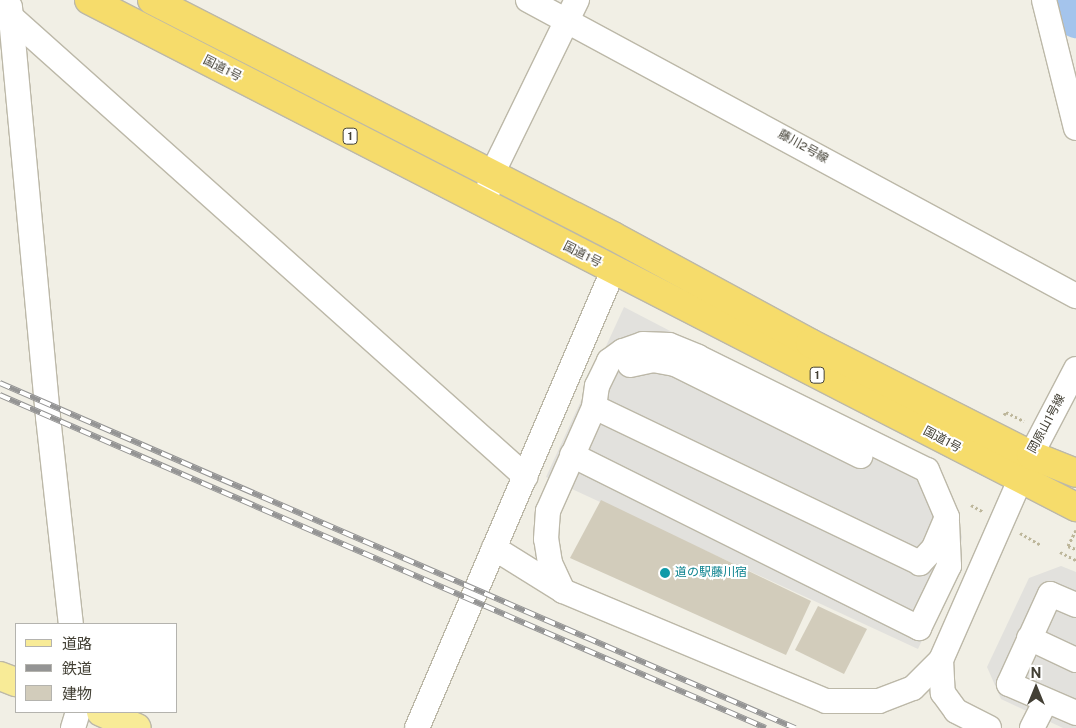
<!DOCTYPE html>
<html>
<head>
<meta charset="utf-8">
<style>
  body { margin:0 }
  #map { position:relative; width:1076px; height:728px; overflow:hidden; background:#f1efe5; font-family:"Public Sans","Noto Sans JP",sans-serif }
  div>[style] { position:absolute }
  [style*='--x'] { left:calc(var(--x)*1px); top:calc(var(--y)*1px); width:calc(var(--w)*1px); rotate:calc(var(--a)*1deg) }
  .parking>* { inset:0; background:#e2e1dd }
  .river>* { height:39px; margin:-19.5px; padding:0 19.5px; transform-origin:19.5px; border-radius:19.5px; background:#a4c4ec }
  .building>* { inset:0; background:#d2ccbb }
  .path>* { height:3px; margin-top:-1.5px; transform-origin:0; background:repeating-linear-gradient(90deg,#bdb69a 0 2.5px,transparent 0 5px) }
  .roads { filter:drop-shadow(1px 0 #bcb8a8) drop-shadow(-1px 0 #bcb8a8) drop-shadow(0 1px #bcb8a8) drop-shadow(0 -1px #bcb8a8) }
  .minor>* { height:24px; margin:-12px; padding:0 12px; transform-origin:12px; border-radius:12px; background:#fff }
  .major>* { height:28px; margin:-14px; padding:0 14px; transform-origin:14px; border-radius:14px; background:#f8eb97 }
  .highway>* { height:28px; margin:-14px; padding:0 14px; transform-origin:14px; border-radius:14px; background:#f6dc6b }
  .rail>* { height:5.5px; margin-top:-2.75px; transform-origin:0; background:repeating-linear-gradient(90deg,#fff 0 11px,#949494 0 22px); box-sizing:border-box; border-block:1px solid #949494 }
  .dots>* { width:14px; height:14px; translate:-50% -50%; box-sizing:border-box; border:2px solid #fff; border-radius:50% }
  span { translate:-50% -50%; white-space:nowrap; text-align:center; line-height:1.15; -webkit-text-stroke:4px #fff; paint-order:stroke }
  .shield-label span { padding:1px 4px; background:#fff; border:1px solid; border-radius:4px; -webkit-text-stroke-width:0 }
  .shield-label { font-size:11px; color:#434035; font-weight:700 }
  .street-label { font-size:12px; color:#434035 }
  .culture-label { font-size:12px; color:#0d838f }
  .left { translate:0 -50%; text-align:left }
  .legend { position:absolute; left:15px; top:623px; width:162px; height:90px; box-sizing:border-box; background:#fff; border:1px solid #b4b3ae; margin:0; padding:6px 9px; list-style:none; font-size:15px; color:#434035 }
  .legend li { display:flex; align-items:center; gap:10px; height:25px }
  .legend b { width:25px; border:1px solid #b4b3ae }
  .north { position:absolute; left:1011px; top:663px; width:50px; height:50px; -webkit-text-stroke:4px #fff; paint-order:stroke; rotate:0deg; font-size:14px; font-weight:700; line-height:20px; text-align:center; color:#434035 }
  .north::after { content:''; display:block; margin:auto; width:18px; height:22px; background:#434035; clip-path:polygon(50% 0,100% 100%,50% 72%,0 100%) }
</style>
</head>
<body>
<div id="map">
  <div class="parking">
    <div style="clip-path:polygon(624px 307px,936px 469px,952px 495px,962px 537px,958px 563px,918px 649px,546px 477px)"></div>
    <div style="clip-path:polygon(1061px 566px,1076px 572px,1076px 728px,1063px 728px,1001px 699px,987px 667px,1029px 578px)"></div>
  </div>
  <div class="river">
    <div style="--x:1071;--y:0;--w:19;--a:74"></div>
  </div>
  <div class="building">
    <div style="clip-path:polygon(601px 500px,811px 601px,786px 655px,570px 558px)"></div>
    <div style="clip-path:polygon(818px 606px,867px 629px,844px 674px,795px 650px)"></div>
  </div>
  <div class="path">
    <div style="--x:1004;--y:415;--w:4;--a:-56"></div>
    <div style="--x:1006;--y:412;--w:20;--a:27"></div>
    <div style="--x:971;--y:505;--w:13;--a:29"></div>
    <div style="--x:1076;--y:530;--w:18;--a:117"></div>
    <div style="--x:1068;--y:546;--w:9;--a:21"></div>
    <div style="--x:1020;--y:533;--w:24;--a:30"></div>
    <div style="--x:1060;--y:552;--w:18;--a:27"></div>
  </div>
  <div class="roads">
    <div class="minor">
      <div style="--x:528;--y:0;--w:623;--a:28.38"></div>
      <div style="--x:1044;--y:0;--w:132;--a:76"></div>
      <div style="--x:0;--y:7;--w:705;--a:41.78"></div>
      <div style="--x:10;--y:7;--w:412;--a:84.7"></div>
      <div style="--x:48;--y:417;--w:208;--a:83.7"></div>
      <div style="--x:488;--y:191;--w:17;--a:-77"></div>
      <div style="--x:492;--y:174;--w:194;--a:-64"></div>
      <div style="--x:630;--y:365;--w:24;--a:-12"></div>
      <div style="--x:653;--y:360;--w:22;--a:10"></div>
      <div style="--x:675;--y:364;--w:207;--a:26.4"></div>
      <div style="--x:572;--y:455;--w:388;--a:26.5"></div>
      <div style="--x:919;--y:628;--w:69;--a:-64.2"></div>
      <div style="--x:949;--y:566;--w:44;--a:-92.6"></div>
      <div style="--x:494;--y:548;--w:81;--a:31.9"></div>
      <div style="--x:563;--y:591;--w:285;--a:22.7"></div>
      <div style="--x:826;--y:701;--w:53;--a:0"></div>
      <div style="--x:879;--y:701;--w:36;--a:-21"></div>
      <div style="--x:913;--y:688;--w:40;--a:-45"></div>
      <div style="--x:941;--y:660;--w:224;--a:-66.3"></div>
      <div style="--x:1031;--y:455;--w:97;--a:-62.4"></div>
      <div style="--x:563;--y:591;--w:31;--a:-115"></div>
      <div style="--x:550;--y:563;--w:24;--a:-99"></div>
      <div style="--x:546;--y:539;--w:28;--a:-86"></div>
      <div style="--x:548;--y:511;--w:114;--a:-66.1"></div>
      <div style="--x:594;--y:407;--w:21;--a:-82"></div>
      <div style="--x:597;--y:386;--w:28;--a:-64"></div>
      <div style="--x:609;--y:361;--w:17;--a:-36"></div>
      <div style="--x:623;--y:351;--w:21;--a:-19"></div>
      <div style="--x:643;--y:344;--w:26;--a:2"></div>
      <div style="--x:669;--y:345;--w:31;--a:22"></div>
      <div style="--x:698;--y:357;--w:255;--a:26.3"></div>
      <div style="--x:927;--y:470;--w:51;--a:66.9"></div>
      <div style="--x:947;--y:517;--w:34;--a:113"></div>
      <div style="--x:934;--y:548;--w:21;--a:133"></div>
      <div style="--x:920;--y:563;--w:361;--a:-154.4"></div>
      <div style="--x:1076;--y:605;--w:28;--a:-157"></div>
      <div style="--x:1050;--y:594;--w:99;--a:114.5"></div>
      <div style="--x:1009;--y:684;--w:73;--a:23.4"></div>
      <div style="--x:1029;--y:638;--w:52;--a:25.1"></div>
      <div style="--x:941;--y:660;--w:33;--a:87"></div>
      <div style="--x:943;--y:693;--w:22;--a:54"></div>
      <div style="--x:956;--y:711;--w:37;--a:27"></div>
      <div style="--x:73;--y:728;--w:17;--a:-73"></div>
      <div style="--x:417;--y:728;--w:497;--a:-66.8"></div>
      <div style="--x:1032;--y:728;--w:30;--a:-63"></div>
    </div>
    <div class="major">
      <div style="--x:0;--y:676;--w:17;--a:21"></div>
      <div style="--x:101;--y:712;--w:39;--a:24"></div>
    </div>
    <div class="highway">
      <div style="--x:89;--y:0;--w:1110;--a:27.19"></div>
      <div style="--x:152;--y:0;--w:518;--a:27.11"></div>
      <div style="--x:613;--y:236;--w:224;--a:28.5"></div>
      <div style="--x:810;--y:343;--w:248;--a:26.9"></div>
      <div style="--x:1031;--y:455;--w:48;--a:21.8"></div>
    </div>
  </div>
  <div class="rail">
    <div style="--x:0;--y:383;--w:867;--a:23.46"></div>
    <div style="--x:0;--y:395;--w:835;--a:23.5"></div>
  </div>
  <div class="dots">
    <div style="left:665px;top:573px;background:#0f9aa8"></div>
  </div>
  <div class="shield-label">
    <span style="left:350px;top:136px">1</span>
    <span style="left:817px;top:375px">1</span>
  </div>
  <div class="street-label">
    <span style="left:222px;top:69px;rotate:27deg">国道1号</span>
    <span style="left:803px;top:147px;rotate:29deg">藤川2号線</span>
    <span style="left:582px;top:255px;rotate:27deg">国道1号</span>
    <span style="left:1047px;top:424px;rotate:-62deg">岡原山1号線</span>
    <span style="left:942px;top:440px;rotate:28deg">国道1号</span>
  </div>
  <div class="culture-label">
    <span class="left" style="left:675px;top:573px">道の駅藤川宿</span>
  </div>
  <ul class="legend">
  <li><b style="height:6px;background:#f8eb97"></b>道路</li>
  <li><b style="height:6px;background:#949494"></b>鉄道</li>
  <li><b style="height:14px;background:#d2ccbb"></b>建物</li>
  </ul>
  <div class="north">N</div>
</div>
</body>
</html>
